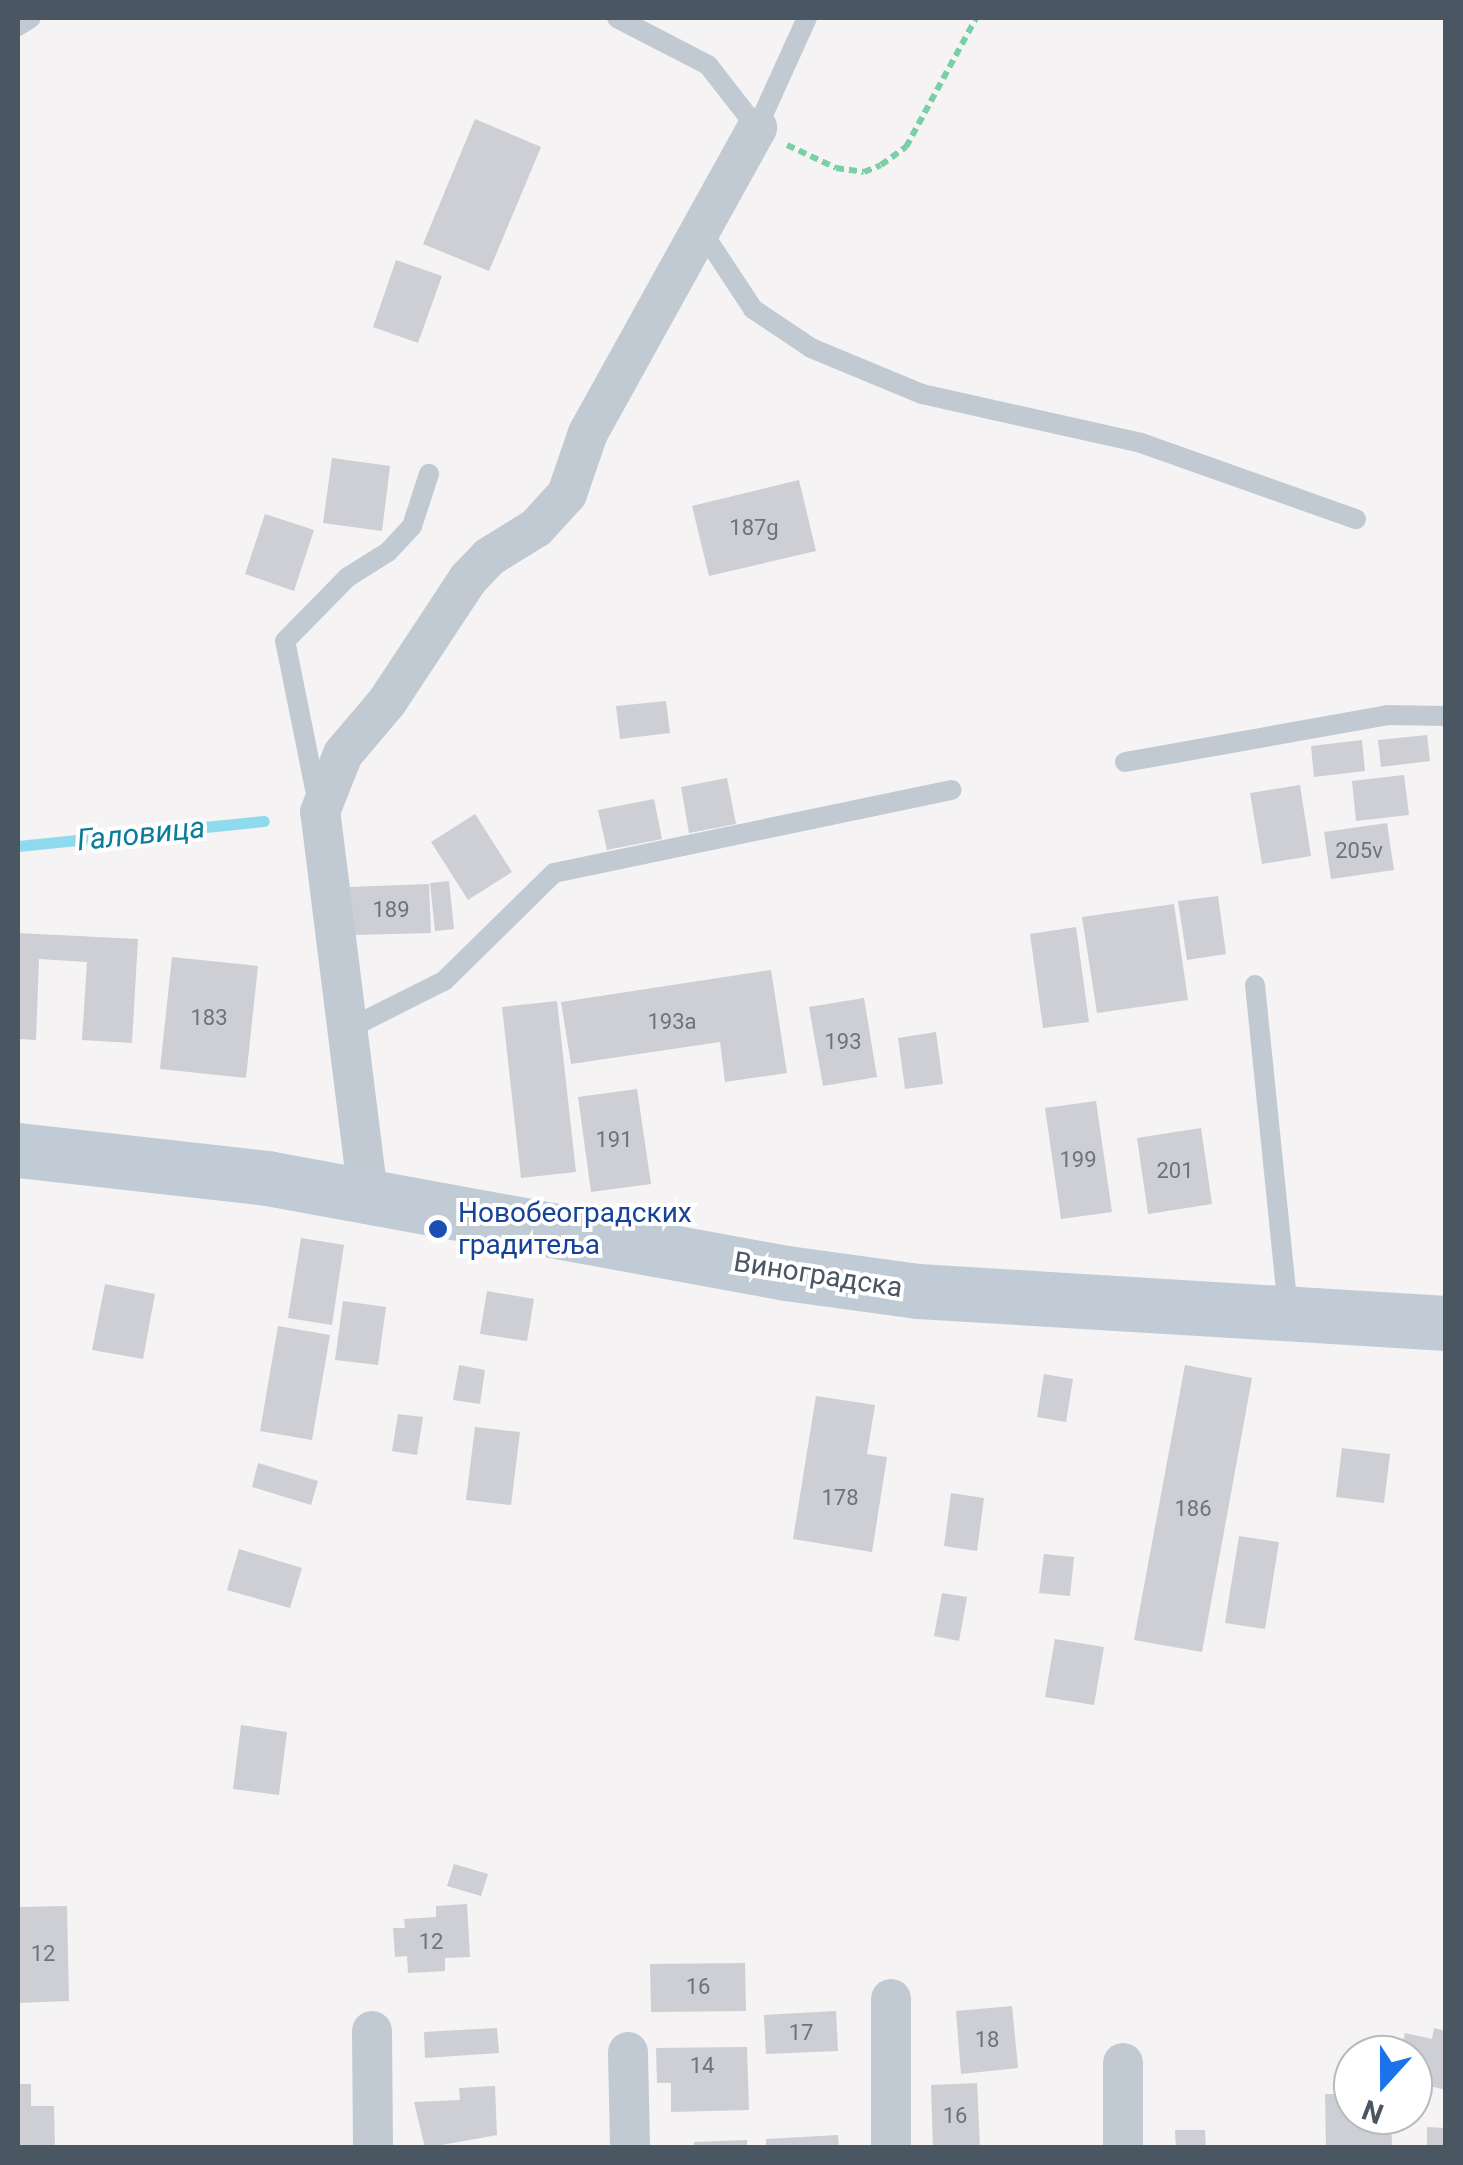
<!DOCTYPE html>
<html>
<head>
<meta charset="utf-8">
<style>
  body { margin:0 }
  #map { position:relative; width:1463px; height:2165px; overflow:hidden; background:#f5f3f3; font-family:Roboto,sans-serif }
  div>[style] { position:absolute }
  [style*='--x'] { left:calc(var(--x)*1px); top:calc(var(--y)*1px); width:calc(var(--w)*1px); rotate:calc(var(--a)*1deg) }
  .stream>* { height:11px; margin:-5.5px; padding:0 5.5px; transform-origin:5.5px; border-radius:5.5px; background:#90daee }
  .building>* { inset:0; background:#cdcfd5 }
  .path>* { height:6px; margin-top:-3px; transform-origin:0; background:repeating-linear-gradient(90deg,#7ad0a6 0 8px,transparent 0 13px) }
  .lane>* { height:20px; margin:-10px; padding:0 10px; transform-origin:10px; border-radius:10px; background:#c1cad2 }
  .street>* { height:40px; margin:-20px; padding:0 20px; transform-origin:20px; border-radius:20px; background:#c1cad2 }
  .secondary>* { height:55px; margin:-27.5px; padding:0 27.5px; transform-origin:27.5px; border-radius:27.5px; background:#c1cbd6 }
  .dots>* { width:28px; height:28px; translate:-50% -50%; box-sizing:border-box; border:5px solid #fff; border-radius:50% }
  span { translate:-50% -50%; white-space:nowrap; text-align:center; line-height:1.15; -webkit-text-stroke:8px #fff; paint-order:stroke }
  .number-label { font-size:22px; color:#6b747e }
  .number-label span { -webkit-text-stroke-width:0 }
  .transit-label { font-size:28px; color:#164399 }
  .left { translate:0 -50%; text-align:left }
  .street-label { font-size:28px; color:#4a5661 }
  .water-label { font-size:30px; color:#0c7c9b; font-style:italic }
  .frame { position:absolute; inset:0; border:20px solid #4a5661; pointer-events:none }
  .north { position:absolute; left:1333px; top:2035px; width:100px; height:100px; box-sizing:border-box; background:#fff; border:2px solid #b7bbc0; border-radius:50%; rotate:201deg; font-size:28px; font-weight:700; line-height:40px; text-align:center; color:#4a5661 }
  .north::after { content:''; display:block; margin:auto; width:35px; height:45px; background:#1a73e8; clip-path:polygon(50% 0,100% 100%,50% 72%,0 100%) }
</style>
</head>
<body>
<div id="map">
  <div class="stream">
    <div style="--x:18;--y:846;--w:247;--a:-5.8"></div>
  </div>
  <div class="building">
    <div style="clip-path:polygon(475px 119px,541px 147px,489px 271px,423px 244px)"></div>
    <div style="clip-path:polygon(396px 260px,442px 276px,418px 343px,373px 327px)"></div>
    <div style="clip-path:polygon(332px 458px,390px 466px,382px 531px,323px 523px)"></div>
    <div style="clip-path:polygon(799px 480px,816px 551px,709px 576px,692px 506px)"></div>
    <div style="clip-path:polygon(265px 514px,314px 530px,294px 591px,245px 574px)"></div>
    <div style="clip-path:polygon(666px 701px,670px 733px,620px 739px,616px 706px)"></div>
    <div style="clip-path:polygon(1427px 735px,1430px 761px,1381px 767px,1378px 740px)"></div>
    <div style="clip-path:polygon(1362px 740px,1365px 771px,1314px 777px,1311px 746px)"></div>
    <div style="clip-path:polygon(1404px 775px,1409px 815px,1356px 821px,1352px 781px)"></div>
    <div style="clip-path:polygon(727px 778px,736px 824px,689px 833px,681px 787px)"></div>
    <div style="clip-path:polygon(1300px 785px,1311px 856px,1262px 864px,1250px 793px)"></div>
    <div style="clip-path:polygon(654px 799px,662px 839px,607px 850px,598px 810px)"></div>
    <div style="clip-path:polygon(475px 814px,512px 872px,468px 900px,431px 842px)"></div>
    <div style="clip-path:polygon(1387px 823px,1394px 870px,1331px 879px,1324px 832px)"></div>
    <div style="clip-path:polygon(449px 881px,454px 929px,435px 931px,430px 883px)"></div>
    <div style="clip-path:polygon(429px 884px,431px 933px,352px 935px,350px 887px)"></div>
    <div style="clip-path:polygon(1218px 896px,1226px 954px,1187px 960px,1178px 901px)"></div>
    <div style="clip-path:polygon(1174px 904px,1188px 1000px,1097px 1013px,1082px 917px)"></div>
    <div style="clip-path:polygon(1076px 927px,1089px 1022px,1043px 1028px,1030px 934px)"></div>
    <div style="clip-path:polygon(18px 933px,138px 939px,132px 1043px,82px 1040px,87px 962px,39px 959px,36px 1040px,18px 1039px)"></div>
    <div style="clip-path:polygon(172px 957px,258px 966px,246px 1078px,160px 1069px)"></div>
    <div style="clip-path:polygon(771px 970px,787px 1073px,725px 1082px,720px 1042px,571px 1064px,561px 1002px)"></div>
    <div style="clip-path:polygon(864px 998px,877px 1077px,823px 1086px,809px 1007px)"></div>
    <div style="clip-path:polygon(557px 1001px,576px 1172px,521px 1178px,502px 1007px)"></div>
    <div style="clip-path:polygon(936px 1032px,943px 1084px,905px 1089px,898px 1038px)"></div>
    <div style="clip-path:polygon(637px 1089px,651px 1184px,591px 1192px,578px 1097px)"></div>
    <div style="clip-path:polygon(1096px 1101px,1112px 1212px,1061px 1219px,1045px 1108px)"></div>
    <div style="clip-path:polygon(1201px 1128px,1212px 1204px,1148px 1214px,1137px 1138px)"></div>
    <div style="clip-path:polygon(301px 1238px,344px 1245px,332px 1325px,288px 1318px)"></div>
    <div style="clip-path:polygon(105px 1284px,155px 1294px,143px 1359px,92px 1350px)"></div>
    <div style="clip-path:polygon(487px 1291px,534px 1299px,527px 1341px,480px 1334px)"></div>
    <div style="clip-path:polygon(343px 1301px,386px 1307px,378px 1365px,335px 1360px)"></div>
    <div style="clip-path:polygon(278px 1326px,330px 1335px,312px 1440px,260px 1431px)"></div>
    <div style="clip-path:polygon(459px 1365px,485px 1370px,480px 1404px,453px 1400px)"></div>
    <div style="clip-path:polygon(1185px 1365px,1252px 1378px,1202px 1652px,1134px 1640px)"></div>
    <div style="clip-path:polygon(1044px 1374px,1073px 1379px,1066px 1422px,1037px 1417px)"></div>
    <div style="clip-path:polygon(816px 1396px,875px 1405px,867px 1454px,887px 1457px,872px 1552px,793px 1539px)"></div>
    <div style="clip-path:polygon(398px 1414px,423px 1417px,417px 1455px,392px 1451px)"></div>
    <div style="clip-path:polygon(475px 1427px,520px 1432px,511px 1505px,466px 1500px)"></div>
    <div style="clip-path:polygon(1342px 1448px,1390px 1454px,1384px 1503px,1336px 1497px)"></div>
    <div style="clip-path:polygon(258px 1463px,318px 1481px,311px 1505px,252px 1487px)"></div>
    <div style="clip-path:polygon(951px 1493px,984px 1498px,977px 1551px,944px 1546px)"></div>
    <div style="clip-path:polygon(1239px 1536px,1279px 1542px,1265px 1629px,1225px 1623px)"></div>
    <div style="clip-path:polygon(239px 1549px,302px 1568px,290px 1608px,227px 1590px)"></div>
    <div style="clip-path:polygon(1044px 1554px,1074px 1557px,1070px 1596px,1039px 1593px)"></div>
    <div style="clip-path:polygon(942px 1593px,967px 1597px,959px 1641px,934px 1636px)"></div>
    <div style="clip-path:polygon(1055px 1639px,1104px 1647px,1094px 1705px,1045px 1697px)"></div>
    <div style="clip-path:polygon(241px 1725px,287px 1732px,279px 1795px,233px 1789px)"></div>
    <div style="clip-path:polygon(454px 1864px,488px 1874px,481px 1896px,447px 1886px)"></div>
    <div style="clip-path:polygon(467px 1904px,470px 1957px,445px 1958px,445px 1971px,408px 1973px,407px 1956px,395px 1957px,393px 1928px,405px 1928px,404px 1919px,436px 1917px,436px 1906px)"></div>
    <div style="clip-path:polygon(67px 1906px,69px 2001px,18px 2003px,18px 1907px)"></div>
    <div style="clip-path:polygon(745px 1963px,746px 2011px,651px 2012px,650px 1964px)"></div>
    <div style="clip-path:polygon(1012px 2006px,1018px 2068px,961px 2074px,956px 2011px)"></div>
    <div style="clip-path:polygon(836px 2011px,838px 2051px,766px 2054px,764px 2015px)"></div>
    <div style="clip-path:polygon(497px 2028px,499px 2053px,425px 2058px,424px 2032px)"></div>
    <div style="clip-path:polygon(1434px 2028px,1446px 2031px,1446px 2090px,1413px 2082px,1413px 2055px,1400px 2055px,1405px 2033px,1432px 2039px)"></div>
    <div style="clip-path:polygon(747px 2047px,749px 2110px,671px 2112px,671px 2083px,657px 2083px,656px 2048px)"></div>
    <div style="clip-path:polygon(977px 2083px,980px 2148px,933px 2148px,931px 2085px)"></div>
    <div style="clip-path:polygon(18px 2084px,31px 2084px,31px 2106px,54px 2106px,55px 2148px,18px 2148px)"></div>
    <div style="clip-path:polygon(495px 2086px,497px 2135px,425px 2148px,414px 2102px,460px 2100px,459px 2088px)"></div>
    <div style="clip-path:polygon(1325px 2094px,1353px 2094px,1353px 2115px,1391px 2115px,1392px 2148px,1326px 2148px)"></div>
    <div style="clip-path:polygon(1427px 2127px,1446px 2128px,1446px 2148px,1427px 2148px)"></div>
    <div style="clip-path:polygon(1175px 2130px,1205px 2130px,1206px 2148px,1176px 2148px)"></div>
    <div style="clip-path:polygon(838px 2135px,839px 2148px,766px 2148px,766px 2139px)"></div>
    <div style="clip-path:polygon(747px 2140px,747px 2148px,694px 2148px,694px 2142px)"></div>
  </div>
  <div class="path">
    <div style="--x:787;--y:145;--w:54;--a:25.1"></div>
    <div style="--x:836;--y:168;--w:28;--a:8"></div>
    <div style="--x:864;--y:172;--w:18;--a:-22"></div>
    <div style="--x:881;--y:165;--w:31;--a:-36"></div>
    <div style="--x:906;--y:147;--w:147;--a:-61.5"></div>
  </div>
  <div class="lane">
    <div style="--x:617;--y:18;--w:102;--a:27.3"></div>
    <div style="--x:708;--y:65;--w:80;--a:52.1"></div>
    <div style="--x:757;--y:128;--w:121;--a:-65.6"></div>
    <div style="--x:18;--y:26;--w:15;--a:-32"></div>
    <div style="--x:701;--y:230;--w:95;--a:56.6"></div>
    <div style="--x:753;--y:309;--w:70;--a:33.9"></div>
    <div style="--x:811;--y:348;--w:120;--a:22.5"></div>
    <div style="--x:922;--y:394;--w:224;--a:12.6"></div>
    <div style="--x:1141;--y:443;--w:228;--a:19.5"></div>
    <div style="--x:1125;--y:762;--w:267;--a:-10.1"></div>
    <div style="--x:1388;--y:715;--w:58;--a:1"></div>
    <div style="--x:317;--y:799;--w:161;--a:-101.4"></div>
    <div style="--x:285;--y:641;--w:90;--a:-45.5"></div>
    <div style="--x:348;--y:577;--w:47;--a:-32"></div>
    <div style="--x:388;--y:552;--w:35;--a:-47"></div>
    <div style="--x:412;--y:526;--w:55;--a:-71.9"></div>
    <div style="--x:1255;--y:985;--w:329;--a:84.2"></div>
    <div style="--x:352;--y:1027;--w:103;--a:-26.6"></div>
    <div style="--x:444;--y:981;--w:154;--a:-44.5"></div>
    <div style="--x:554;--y:873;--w:406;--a:-11.8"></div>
  </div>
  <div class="street">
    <div style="--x:368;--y:1195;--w:386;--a:-97.1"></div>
    <div style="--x:320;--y:812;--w:62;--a:-68.4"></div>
    <div style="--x:343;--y:754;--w:68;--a:-49.8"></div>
    <div style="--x:387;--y:702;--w:147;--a:-56.6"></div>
    <div style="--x:468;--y:579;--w:30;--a:-46"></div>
    <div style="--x:489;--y:557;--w:55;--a:-31.7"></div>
    <div style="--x:536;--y:528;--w:46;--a:-47.6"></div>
    <div style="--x:567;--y:494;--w:65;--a:-71"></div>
    <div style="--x:588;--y:433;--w:349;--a:-61"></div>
    <div style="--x:372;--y:2031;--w:117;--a:89.5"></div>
    <div style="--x:628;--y:2052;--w:96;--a:88.8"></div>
    <div style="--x:1123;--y:2063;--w:85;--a:90"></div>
    <div style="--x:891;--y:2148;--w:149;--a:-90"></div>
  </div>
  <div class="secondary">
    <div style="--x:18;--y:1150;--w:251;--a:6.4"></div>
    <div style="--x:267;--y:1178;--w:528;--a:10.37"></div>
    <div style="--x:786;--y:1273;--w:133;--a:7.8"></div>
    <div style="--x:918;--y:1291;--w:529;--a:3.47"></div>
  </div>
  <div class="dots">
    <div style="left:438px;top:1229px;background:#1a4fb4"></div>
  </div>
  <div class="number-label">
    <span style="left:754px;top:528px">187g</span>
    <span style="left:1359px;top:851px">205v</span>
    <span style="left:391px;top:910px">189</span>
    <span style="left:209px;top:1018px">183</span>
    <span style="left:672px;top:1022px">193a</span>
    <span style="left:843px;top:1042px">193</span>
    <span style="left:614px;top:1140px">191</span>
    <span style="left:1078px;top:1160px">199</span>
    <span style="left:1175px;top:1171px">201</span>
    <span style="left:840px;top:1498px">178</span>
    <span style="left:1193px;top:1509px">186</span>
    <span style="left:431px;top:1942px">12</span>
    <span style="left:43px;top:1954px">12</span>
    <span style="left:698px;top:1987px">16</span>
    <span style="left:801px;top:2033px">17</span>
    <span style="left:987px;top:2040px">18</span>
    <span style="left:702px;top:2066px">14</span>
    <span style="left:955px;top:2116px">16</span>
  </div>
  <div class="transit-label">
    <span class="left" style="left:458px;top:1229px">Новобеоградских<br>градитеља</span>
  </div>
  <div class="street-label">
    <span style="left:818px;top:1275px;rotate:9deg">Виноградска</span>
  </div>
  <div class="water-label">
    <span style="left:141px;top:834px;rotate:-6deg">Галовица</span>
  </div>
  <div class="frame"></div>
  <div class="north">N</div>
</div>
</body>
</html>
